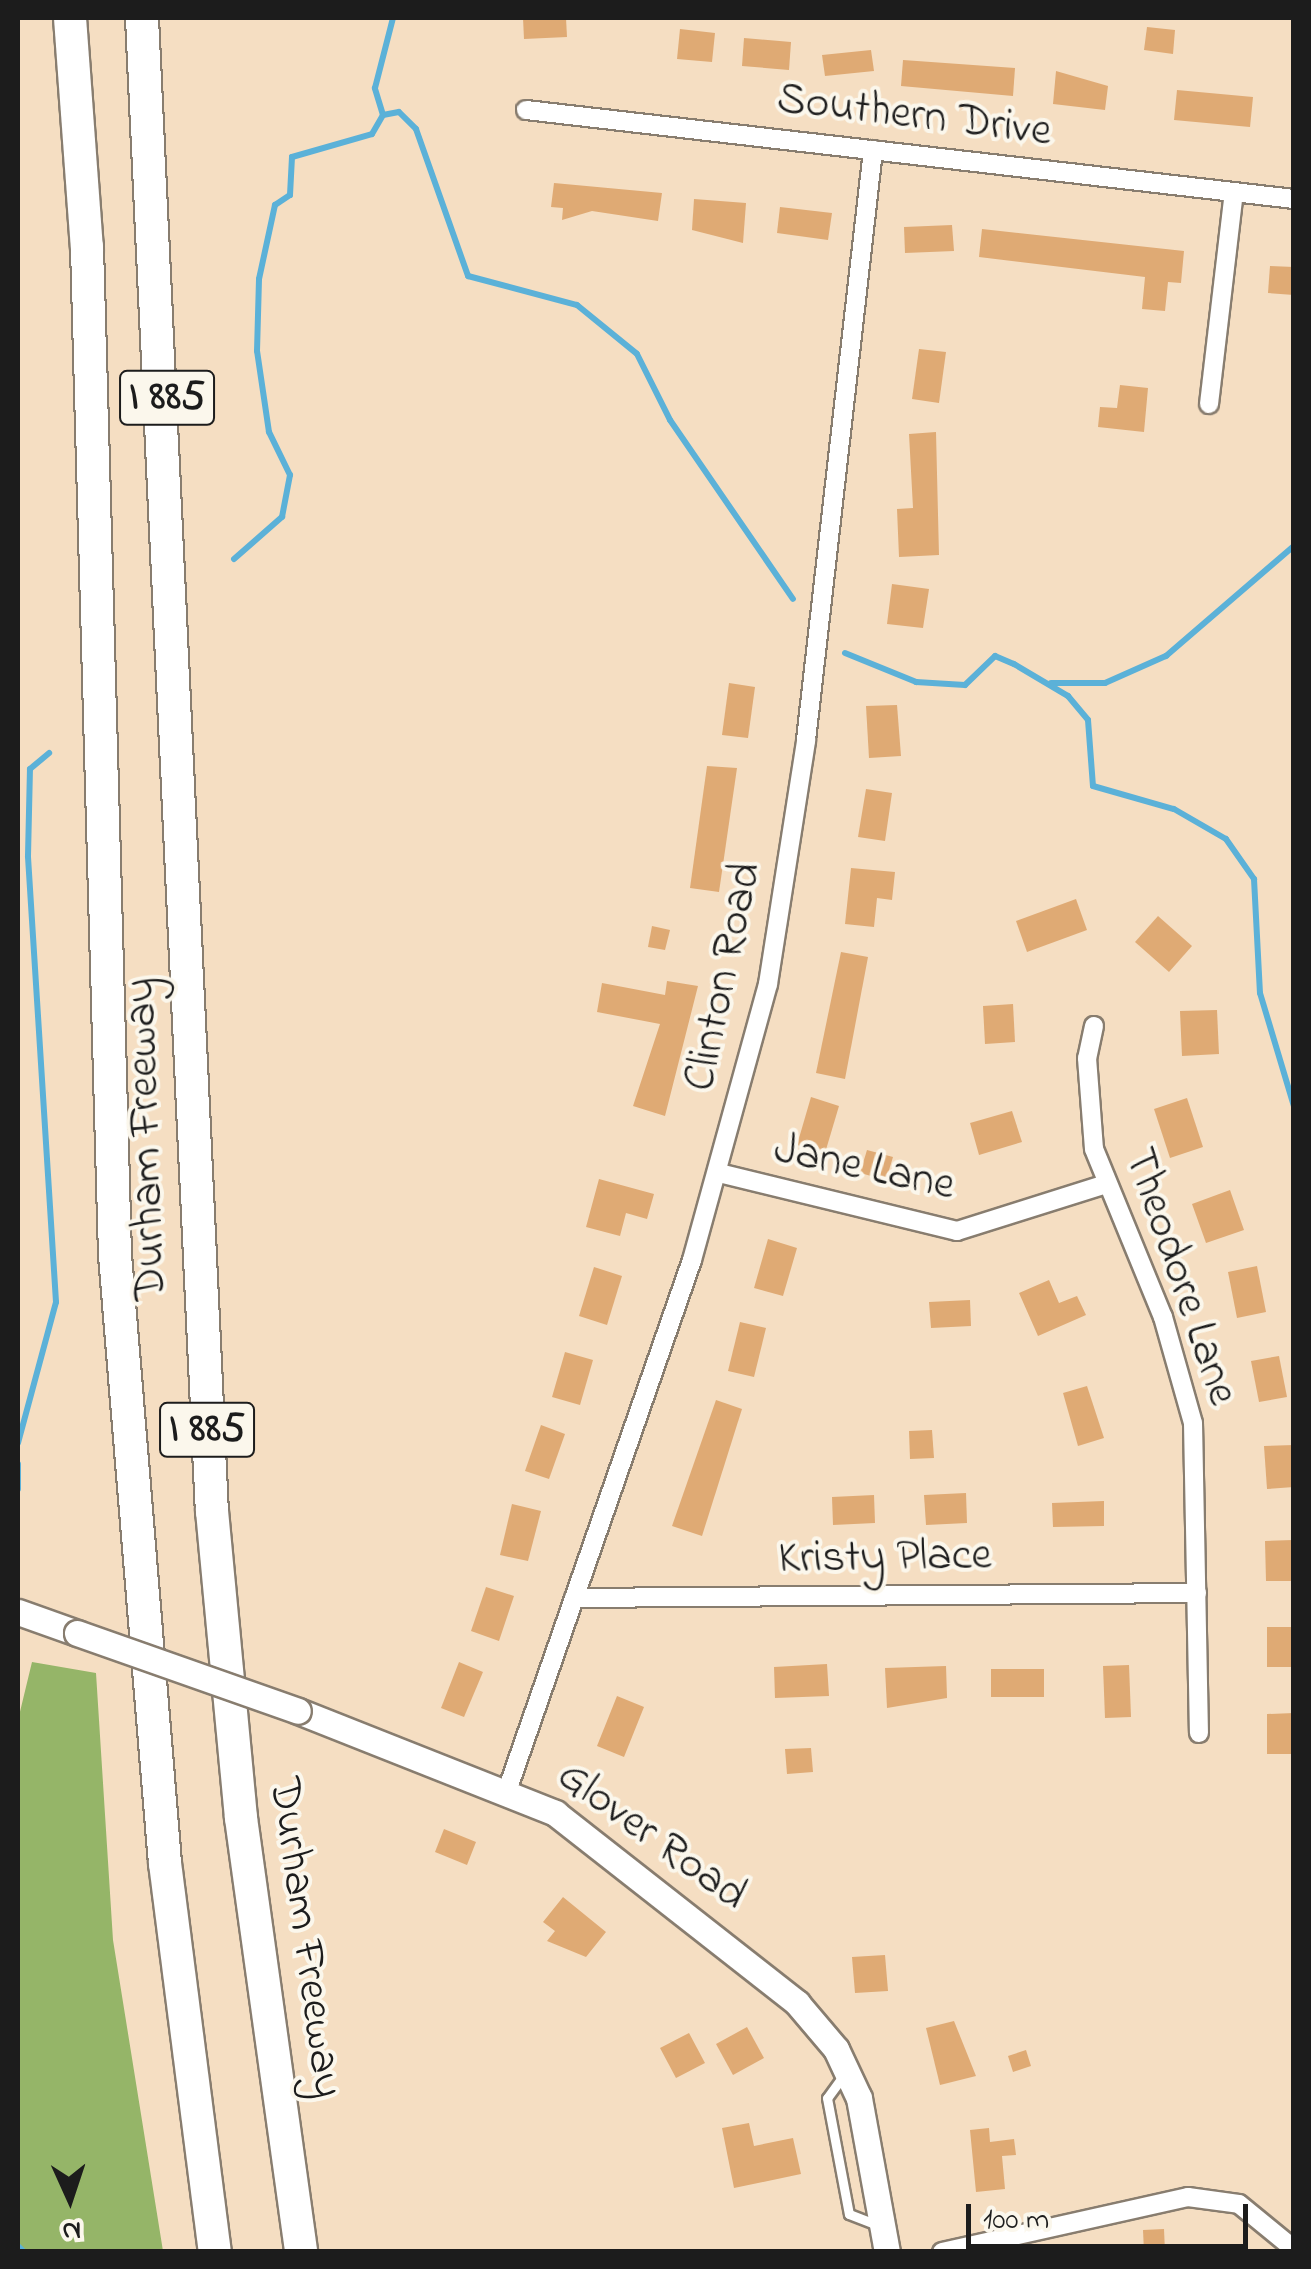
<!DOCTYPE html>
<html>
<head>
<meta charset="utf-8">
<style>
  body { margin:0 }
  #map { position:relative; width:1311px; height:2269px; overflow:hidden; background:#f5dec2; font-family:"Indie Flower",sans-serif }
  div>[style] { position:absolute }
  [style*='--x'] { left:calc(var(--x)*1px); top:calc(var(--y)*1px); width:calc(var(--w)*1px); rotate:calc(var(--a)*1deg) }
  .forest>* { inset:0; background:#95b568 }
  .stream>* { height:6px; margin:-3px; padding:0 3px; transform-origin:3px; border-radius:3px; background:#5bb1d8 }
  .building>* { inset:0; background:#dfaa74 }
  .roads { filter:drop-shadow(2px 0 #887d6f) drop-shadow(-2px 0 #887d6f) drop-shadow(0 2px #887d6f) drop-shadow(0 -2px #887d6f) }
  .lane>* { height:9px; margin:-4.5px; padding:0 4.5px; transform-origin:4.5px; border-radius:4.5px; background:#fff }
  .street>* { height:18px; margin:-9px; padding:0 9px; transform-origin:9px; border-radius:9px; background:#fff }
  .secondary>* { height:25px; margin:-12.5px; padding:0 12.5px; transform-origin:12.5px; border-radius:12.5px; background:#fff }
  .highway>* { height:32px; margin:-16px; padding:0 16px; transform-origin:16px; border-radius:16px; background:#fff }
  .bridges { filter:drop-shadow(2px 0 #887d6f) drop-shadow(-2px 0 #887d6f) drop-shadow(0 2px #887d6f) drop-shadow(0 -2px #887d6f) }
  .secondary-bridge>* { height:25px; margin:-12.5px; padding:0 12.5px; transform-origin:12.5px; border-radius:12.5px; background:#fff }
  span { translate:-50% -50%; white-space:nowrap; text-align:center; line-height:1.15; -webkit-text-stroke:8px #fbf7ec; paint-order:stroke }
  .shield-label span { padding:2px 8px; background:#fbf7ec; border:2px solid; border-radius:8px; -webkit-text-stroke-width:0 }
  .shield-label { font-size:42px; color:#1c1c1c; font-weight:700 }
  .street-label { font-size:45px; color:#1c1c1c }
  .frame { position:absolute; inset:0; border:20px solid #1c1c1c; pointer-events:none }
  .north { position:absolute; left:20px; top:2149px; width:100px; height:100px; -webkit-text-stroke:8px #fbf7ec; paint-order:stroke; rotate:177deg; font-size:28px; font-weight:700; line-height:40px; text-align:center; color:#1c1c1c }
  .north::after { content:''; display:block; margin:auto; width:35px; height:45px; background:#1c1c1c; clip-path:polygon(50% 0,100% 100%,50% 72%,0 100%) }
  .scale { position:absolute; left:966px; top:2204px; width:282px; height:45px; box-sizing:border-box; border:5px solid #1c1c1c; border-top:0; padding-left:12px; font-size:30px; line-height:35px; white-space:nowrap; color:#1c1c1c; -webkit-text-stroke:8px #fbf7ec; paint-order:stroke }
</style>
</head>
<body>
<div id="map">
  <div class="forest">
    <div style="clip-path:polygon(32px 1662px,96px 1673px,113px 1940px,163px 2251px,18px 2251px,18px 1720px)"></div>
  </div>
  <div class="stream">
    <div style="--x:383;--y:115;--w:16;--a:-11"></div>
    <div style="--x:399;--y:112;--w:24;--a:45"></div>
    <div style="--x:416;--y:129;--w:156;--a:70.5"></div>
    <div style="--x:468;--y:276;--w:113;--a:14.9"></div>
    <div style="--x:577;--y:305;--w:77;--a:39.2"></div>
    <div style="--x:637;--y:354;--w:74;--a:63.4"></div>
    <div style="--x:670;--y:420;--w:217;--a:55.5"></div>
    <div style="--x:383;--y:115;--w:28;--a:-107"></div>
    <div style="--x:375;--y:88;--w:72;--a:-75.6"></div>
    <div style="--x:234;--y:559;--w:64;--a:-41.2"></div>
    <div style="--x:282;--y:517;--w:43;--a:-79.2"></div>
    <div style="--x:290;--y:475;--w:48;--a:-116"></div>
    <div style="--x:269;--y:432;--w:82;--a:-98.4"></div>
    <div style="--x:257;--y:351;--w:72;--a:-88.4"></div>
    <div style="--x:259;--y:279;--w:76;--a:-77.8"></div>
    <div style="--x:275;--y:205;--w:18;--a:-34"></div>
    <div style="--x:290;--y:195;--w:38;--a:-87"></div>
    <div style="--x:292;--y:157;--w:83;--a:-16"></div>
    <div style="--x:372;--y:134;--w:22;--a:-60"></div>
    <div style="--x:845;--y:653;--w:77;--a:22.2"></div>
    <div style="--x:916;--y:682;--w:49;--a:3.5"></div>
    <div style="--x:965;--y:685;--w:42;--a:-44"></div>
    <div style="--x:995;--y:656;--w:21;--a:23"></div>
    <div style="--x:1014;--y:664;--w:63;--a:30.7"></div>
    <div style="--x:1068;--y:696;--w:31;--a:50"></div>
    <div style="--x:1088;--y:720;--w:66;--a:85.7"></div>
    <div style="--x:1093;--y:786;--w:84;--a:15.9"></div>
    <div style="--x:1174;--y:809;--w:60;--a:30"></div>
    <div style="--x:1226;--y:839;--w:49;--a:55"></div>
    <div style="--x:1254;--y:879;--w:114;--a:87"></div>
    <div style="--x:1260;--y:993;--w:118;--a:73.3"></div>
    <div style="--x:1051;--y:683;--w:54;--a:0"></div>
    <div style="--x:1105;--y:683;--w:67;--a:-23.9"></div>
    <div style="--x:1166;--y:656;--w:169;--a:-40.7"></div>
    <div style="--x:18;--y:1443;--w:146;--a:-74.9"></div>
    <div style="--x:56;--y:1302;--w:447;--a:-93.6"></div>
    <div style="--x:28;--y:856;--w:87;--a:-88.7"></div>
    <div style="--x:30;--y:769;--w:25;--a:-40"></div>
    <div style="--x:18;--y:1464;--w:25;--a:90"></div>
    <div style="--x:18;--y:2246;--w:8;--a:45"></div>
  </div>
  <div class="building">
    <div style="clip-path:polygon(523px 18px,566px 18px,567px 37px,524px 39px)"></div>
    <div style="clip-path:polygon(1147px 27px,1175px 30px,1173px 54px,1144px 50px)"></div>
    <div style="clip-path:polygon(680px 29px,715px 33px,712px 62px,677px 59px)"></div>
    <div style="clip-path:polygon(744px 38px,791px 42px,789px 70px,742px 66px)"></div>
    <div style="clip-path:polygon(871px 50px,874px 71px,825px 76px,822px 55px)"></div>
    <div style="clip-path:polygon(903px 60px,1015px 68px,1013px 96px,901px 86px)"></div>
    <div style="clip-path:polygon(1056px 71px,1108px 86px,1105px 110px,1053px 104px)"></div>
    <div style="clip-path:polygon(1177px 90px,1253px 97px,1250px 127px,1174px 120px)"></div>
    <div style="clip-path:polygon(554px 183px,662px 193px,658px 221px,592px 211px,562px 220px,563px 208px,551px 207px)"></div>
    <div style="clip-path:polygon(694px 199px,746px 203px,743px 243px,692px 230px)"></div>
    <div style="clip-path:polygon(780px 207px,832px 213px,828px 240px,777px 233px)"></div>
    <div style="clip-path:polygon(952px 225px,954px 251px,905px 253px,904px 227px)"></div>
    <div style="clip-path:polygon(982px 229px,1184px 251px,1181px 283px,1168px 282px,1165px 311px,1142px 309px,1145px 277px,979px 257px)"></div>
    <div style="clip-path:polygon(1270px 266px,1294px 267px,1294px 295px,1268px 293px)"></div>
    <div style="clip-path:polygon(919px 349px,946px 352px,939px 403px,912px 399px)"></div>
    <div style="clip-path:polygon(1120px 385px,1148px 388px,1144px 432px,1098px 427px,1100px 407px,1117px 408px)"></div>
    <div style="clip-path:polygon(936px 432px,939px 555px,899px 557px,897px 509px,913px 508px,909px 434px)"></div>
    <div style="clip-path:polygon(892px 584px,929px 589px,923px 628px,887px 624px)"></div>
    <div style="clip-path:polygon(729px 683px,755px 687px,748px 738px,722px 735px)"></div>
    <div style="clip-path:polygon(897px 705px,901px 756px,869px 758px,866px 706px)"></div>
    <div style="clip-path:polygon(707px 766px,737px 768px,719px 892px,690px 888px)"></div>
    <div style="clip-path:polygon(866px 789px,892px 793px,885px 841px,858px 837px)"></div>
    <div style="clip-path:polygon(851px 868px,895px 872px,892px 900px,877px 898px,874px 927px,845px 924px)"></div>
    <div style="clip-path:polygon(1076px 899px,1087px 930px,1027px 952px,1016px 921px)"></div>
    <div style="clip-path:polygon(1158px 916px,1192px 946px,1169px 972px,1135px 942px)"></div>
    <div style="clip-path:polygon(652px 926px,670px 930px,665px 950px,648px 947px)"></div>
    <div style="clip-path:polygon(841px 952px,868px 957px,845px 1079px,816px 1073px)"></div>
    <div style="clip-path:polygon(667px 981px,698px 986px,665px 1116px,633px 1106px,660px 1024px,597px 1012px,602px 983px,665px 995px)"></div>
    <div style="clip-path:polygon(1013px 1004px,1015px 1042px,985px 1044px,983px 1006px)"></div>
    <div style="clip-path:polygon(1217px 1010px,1219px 1054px,1182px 1056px,1180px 1011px)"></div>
    <div style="clip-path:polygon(811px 1097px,839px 1106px,825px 1153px,797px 1145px)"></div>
    <div style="clip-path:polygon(1187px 1098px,1203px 1147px,1170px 1158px,1154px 1109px)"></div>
    <div style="clip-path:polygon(1012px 1111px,1022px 1142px,979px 1155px,970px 1123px)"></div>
    <div style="clip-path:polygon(867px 1150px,893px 1157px,886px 1180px,860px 1173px)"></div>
    <div style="clip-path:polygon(599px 1179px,654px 1194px,647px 1219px,626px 1213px,620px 1236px,586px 1227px)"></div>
    <div style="clip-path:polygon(1230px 1190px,1244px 1230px,1206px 1243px,1192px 1204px)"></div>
    <div style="clip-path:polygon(768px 1239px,797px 1248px,783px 1296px,754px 1288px)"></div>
    <div style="clip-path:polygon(1257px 1266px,1266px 1312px,1237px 1318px,1228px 1272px)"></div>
    <div style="clip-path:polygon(594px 1267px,622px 1276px,607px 1325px,579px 1316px)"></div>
    <div style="clip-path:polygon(1049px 1280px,1059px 1303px,1077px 1296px,1086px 1315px,1038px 1336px,1019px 1293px)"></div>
    <div style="clip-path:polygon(970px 1300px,971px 1326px,931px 1328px,929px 1302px)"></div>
    <div style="clip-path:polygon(740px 1322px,766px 1328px,754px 1377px,728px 1371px)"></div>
    <div style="clip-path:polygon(565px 1352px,593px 1360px,580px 1405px,552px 1397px)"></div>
    <div style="clip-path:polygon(1279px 1356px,1287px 1397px,1259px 1402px,1251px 1361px)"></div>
    <div style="clip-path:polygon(1087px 1386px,1104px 1438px,1078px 1446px,1063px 1393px)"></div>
    <div style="clip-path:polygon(716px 1400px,742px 1409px,702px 1536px,672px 1526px)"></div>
    <div style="clip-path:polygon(541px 1425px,565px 1434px,549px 1479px,525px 1471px)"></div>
    <div style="clip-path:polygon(932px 1430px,934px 1458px,910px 1459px,909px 1431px)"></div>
    <div style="clip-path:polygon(1294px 1445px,1294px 1487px,1267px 1489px,1264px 1446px)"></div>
    <div style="clip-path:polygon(966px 1493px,967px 1523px,926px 1525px,924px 1495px)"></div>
    <div style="clip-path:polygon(874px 1495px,875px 1523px,833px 1525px,832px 1497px)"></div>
    <div style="clip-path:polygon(1104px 1501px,1104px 1526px,1053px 1527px,1052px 1503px)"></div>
    <div style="clip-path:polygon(512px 1504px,541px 1511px,528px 1561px,500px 1555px)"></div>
    <div style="clip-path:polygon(1293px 1540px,1294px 1581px,1266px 1581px,1265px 1541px)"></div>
    <div style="clip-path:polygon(486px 1587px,514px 1596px,499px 1641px,471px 1631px)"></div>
    <div style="clip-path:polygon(1267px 1627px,1294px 1627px,1294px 1667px,1267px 1667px)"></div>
    <div style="clip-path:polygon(459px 1662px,483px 1672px,464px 1717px,441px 1708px)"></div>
    <div style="clip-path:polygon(827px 1664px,829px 1696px,775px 1698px,774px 1667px)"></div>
    <div style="clip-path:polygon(1129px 1665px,1131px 1717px,1105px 1718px,1103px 1666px)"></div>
    <div style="clip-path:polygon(946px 1666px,947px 1698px,887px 1708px,885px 1668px)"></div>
    <div style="clip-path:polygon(991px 1669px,1044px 1669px,1044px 1697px,991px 1697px)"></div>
    <div style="clip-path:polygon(617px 1696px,644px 1707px,624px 1757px,597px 1746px)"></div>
    <div style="clip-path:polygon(1294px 1713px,1294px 1754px,1267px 1754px,1267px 1714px)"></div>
    <div style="clip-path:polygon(811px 1748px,813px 1772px,787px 1774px,785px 1749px)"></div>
    <div style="clip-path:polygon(444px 1829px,476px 1842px,467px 1865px,435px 1852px)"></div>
    <div style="clip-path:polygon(563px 1897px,606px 1932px,586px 1957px,547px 1941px,555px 1931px,543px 1922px)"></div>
    <div style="clip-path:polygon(885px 1955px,888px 1991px,855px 1993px,852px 1957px)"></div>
    <div style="clip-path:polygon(954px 2021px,976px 2076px,940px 2085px,926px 2028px)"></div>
    <div style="clip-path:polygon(747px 2027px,764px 2058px,733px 2075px,716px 2044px)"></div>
    <div style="clip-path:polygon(689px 2033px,705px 2063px,676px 2078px,660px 2048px)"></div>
    <div style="clip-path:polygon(1026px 2050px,1031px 2066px,1013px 2072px,1008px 2056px)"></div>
    <div style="clip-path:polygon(749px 2123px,754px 2146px,793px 2138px,801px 2174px,734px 2188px,722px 2128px)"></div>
    <div style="clip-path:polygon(989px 2128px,990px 2142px,1014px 2139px,1016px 2155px,1002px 2156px,1005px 2189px,976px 2192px,970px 2130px)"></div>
    <div style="clip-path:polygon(1164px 2229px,1165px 2252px,1144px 2252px,1143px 2230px)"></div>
  </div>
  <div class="roads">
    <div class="lane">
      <div style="--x:846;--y:2072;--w:32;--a:126"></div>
      <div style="--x:827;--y:2098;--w:118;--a:79.3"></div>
      <div style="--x:849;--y:2214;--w:34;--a:21"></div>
    </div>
    <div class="street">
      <div style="--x:526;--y:110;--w:773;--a:6.61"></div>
      <div style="--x:1209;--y:404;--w:213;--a:-83.3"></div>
      <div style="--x:1094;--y:1026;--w:33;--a:102"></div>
      <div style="--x:1087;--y:1058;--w:91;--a:85.6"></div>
      <div style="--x:1094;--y:1149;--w:182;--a:67.7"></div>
      <div style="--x:1163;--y:1317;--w:110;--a:74.2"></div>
      <div style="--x:1193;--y:1423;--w:310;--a:88.9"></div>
      <div style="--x:719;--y:1173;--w:245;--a:13.7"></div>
      <div style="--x:957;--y:1231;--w:156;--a:-17.5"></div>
      <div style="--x:574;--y:1598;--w:623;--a:-0.46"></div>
      <div style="--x:508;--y:1788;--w:559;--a:-70.79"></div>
      <div style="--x:692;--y:1260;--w:286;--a:-74.6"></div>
      <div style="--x:768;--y:984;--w:247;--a:-81.1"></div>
      <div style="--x:806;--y:740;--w:594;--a:-83.52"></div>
      <div style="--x:942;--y:2252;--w:252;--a:-12.6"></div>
      <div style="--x:1188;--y:2197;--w:51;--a:7.8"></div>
      <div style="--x:1239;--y:2204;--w:71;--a:39.3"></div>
    </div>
    <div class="secondary">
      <div style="--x:18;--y:1612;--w:63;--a:19.6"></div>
      <div style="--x:298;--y:1711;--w:277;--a:21.6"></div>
      <div style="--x:555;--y:1813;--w:308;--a:38.1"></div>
      <div style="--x:797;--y:2003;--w:60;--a:49.7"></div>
      <div style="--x:836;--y:2049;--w:54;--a:64.9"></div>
      <div style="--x:859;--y:2098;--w:157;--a:79.7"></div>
    </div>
    <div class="highway">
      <div style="--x:70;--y:18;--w:230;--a:85.8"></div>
      <div style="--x:87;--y:247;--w:1008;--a:88.41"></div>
      <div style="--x:115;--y:1255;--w:610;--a:85.3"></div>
      <div style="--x:165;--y:1863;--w:392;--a:82.7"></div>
      <div style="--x:142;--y:18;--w:1495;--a:87.32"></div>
      <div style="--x:212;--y:1511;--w:308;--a:84.6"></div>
      <div style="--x:241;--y:1818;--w:438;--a:82.1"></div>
    </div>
  </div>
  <div class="bridges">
    <div class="secondary-bridge">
      <div style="--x:77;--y:1633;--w:234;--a:19.4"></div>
    </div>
  </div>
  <div class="shield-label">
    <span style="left:167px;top:398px">I 885</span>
    <span style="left:207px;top:1430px">I 885</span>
  </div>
  <div class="street-label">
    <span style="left:914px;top:117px;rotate:7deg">Southern Drive</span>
    <span style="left:725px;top:977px;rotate:-78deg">Clinton Road</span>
    <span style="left:148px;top:1139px;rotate:-92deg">Durham Freeway</span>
    <span style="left:864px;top:1169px;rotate:12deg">Jane Lane</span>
    <span style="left:1179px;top:1277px;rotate:71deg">Theodore Lane</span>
    <span style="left:885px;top:1559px;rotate:-1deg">Kristy Place</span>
    <span style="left:651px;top:1837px;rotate:36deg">Glover Road</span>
    <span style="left:304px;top:1938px;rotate:82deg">Durham Freeway</span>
  </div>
  <div class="frame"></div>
  <div class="north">N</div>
  <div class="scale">100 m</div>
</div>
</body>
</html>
